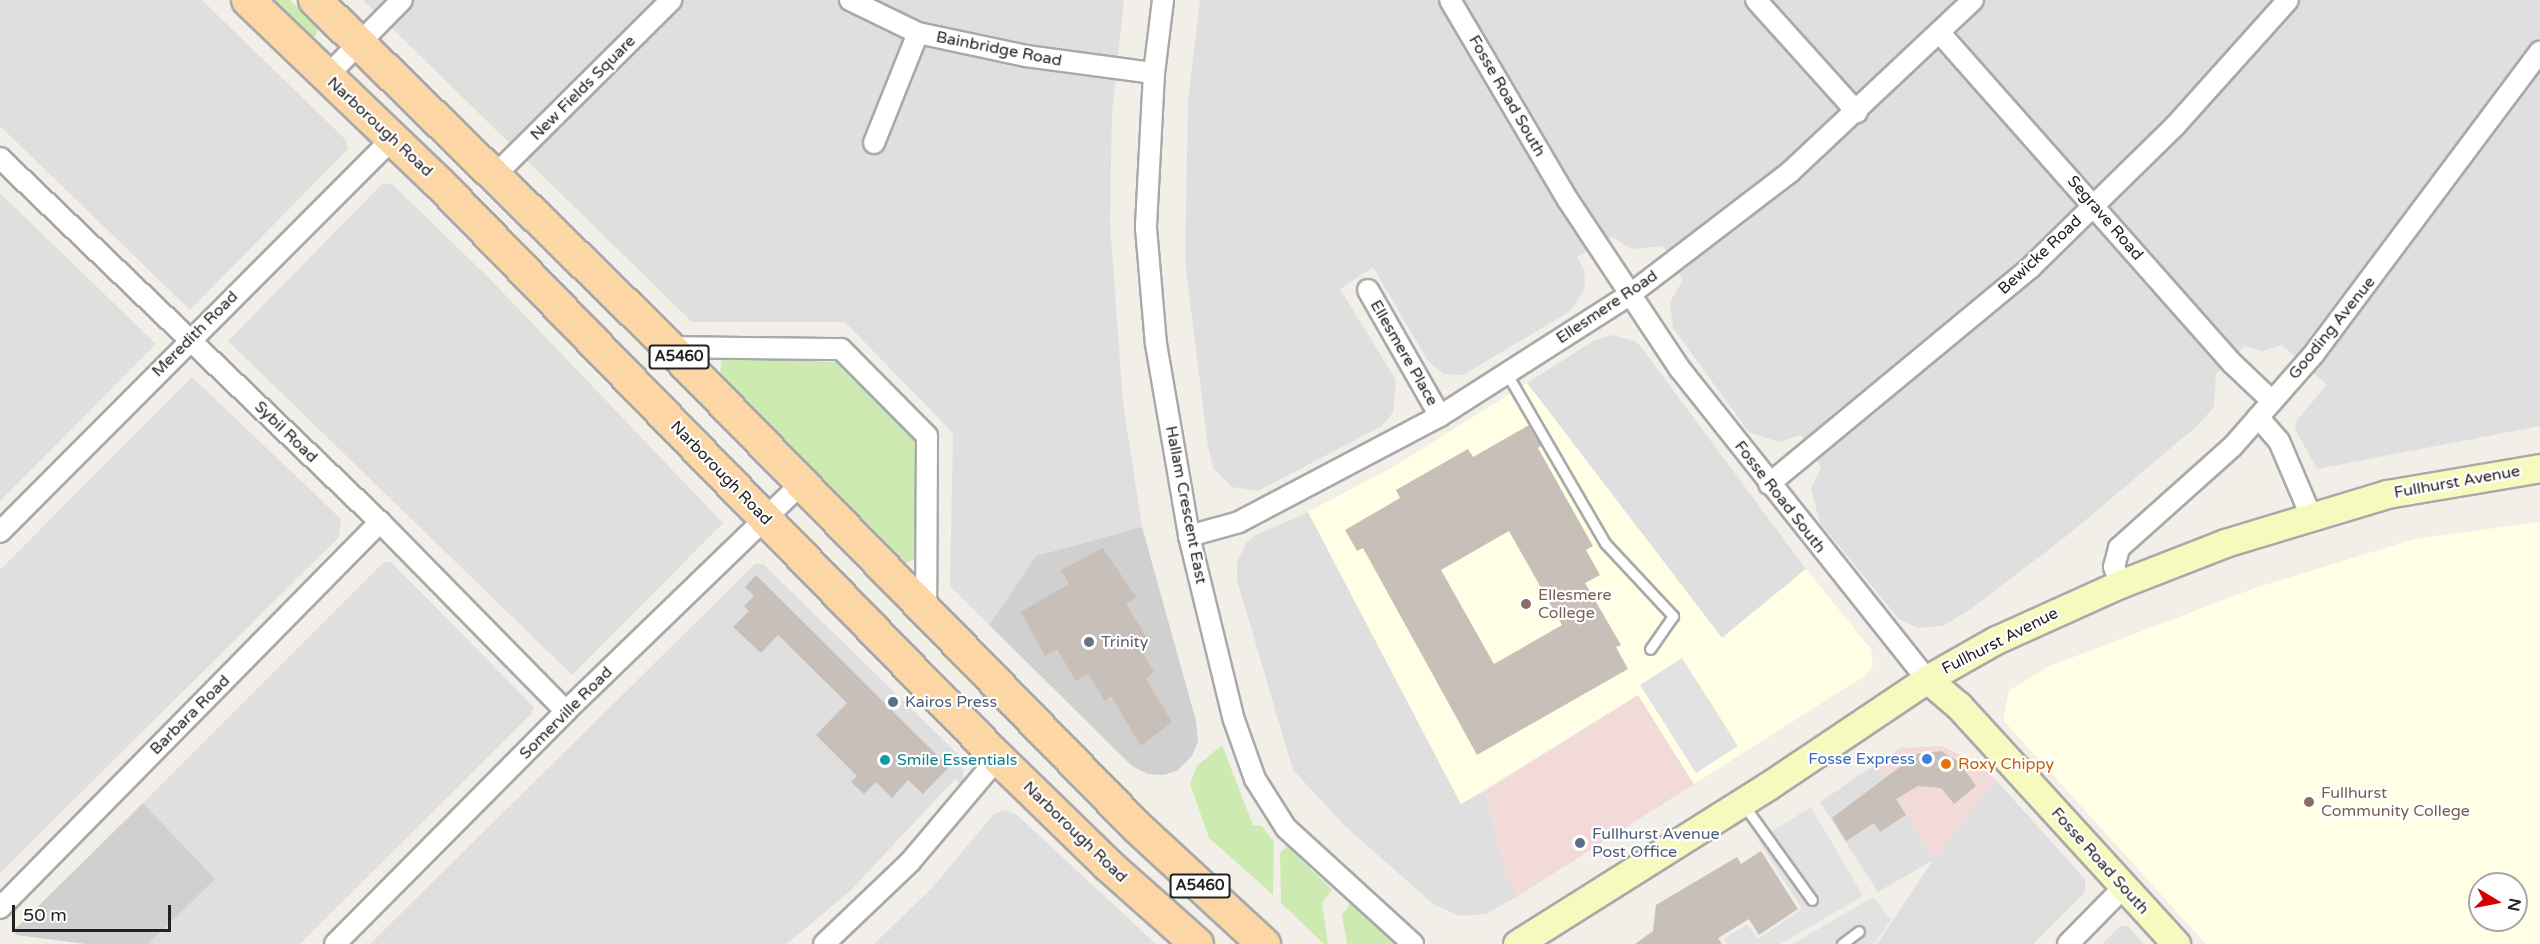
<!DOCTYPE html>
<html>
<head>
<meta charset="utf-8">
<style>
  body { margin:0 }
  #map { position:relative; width:2540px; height:944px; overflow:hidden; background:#f2efe9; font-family:"Varela Round",sans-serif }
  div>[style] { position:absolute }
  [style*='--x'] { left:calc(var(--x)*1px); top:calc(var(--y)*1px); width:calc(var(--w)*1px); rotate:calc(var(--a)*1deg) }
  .residential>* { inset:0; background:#e0dfdf }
  .commercial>* { inset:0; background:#f2dad9 }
  .education>* { inset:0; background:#ffffe5 }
  .religious>* { inset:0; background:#d0d0d0 }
  .grass>* { inset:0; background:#cdebb0 }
  .parking>* { inset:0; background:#e2e2e2 }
  .building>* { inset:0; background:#c7bfb8 }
  .roads { filter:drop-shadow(2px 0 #a9a9a9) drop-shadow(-2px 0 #a9a9a9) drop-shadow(0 2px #a9a9a9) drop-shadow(0 -2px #a9a9a9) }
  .lane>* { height:9px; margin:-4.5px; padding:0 4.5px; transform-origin:4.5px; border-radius:4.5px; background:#fff }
  .street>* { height:20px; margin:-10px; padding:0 10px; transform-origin:10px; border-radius:10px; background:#fff }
  .secondary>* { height:27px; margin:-13.5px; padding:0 13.5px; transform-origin:13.5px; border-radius:13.5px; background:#f7fabf }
  .primary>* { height:32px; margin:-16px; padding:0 16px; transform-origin:16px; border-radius:16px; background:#fcd6a4 }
  .dots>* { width:16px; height:16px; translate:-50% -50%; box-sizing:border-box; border:3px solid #fff; border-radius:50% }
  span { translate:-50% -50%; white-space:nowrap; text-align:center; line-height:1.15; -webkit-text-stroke:4.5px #fff; paint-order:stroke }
  .shield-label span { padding:2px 4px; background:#fff; border:2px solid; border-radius:4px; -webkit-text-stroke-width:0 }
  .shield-label { font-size:15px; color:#222; font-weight:700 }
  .street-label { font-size:16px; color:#222 }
  .education-label { font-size:16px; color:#785e54 }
  .left { translate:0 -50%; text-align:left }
  .worship-label { font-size:16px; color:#5b616d }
  .service-label { font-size:16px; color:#4e5e75 }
  .shop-label { font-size:16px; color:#366cbe }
  .right { translate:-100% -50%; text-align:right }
  .culture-label { font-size:16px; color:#0d838f }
  .food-label { font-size:16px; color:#c56008 }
  .north { position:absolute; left:2468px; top:872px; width:60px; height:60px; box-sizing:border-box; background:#fff; border:2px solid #a7a7a7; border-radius:50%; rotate:100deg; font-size:16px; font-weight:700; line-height:24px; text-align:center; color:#222 }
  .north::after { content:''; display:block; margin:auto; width:21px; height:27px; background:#d40000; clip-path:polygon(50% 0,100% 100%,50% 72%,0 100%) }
  .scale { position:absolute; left:12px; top:905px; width:159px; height:27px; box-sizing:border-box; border:3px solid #222; border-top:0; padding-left:8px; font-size:18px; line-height:21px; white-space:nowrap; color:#222; -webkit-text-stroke:4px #fff; paint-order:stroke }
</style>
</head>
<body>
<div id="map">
  <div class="residential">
    <div style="clip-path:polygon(0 0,202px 0,346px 140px,348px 149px,190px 310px,0 126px)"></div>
    <div style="clip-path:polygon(363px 0,1124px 0,1112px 113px,1110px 222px,1123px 402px,1142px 527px,1036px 556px,989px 625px,950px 586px,953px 433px,845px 322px,692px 322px)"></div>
    <div style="clip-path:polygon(1200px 0,2540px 0,2540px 426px,2317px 469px,2295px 429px,2296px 421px,2327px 385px,2282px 345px,2262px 351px,2245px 346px,2216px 374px,2214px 407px,2197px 426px,2069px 534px,1972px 608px,1943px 626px,1917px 628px,1899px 619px,1820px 523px,1811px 489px,1821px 467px,1801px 435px,1779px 442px,1749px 432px,1673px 328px,1670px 302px,1683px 280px,1663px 246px,1631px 249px,1612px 237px,1577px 257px,1584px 270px,1585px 289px,1569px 312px,1463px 375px,1444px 374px,1428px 361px,1373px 267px,1340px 289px,1396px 380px,1393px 412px,1382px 426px,1258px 491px,1232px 487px,1213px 468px,1208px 447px,1185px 261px,1188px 101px)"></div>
    <div style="clip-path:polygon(382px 184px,392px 184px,490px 279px,723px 523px,572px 675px,228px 341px)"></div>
    <div style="clip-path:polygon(0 193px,156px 344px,0 501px)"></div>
    <div style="clip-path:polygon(1612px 335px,1635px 341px,1641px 347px,1806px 569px,1722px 638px,1527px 383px,1595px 340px)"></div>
    <div style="clip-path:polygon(192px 377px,341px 519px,339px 537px,0 873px,0 570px)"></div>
    <div style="clip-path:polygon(1308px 512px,1461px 804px,1485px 791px,1506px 873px,1518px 896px,1486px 914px,1460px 916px,1433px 904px,1345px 826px,1293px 770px,1237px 580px,1237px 562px,1246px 543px,1256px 535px)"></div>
    <div style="clip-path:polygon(384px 562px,391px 562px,534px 707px,532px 713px,300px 944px,148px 944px,214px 879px,143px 803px)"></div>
    <div style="clip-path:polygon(755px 564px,763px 564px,961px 757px,966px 795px,956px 778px,851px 890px,787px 944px,370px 944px)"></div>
    <div style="clip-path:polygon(1876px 764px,1934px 859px,1995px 779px,2085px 879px,2085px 892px,2033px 944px,1877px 944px,1933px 860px,1878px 892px,1820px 802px)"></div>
    <div style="clip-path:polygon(1003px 810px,1016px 814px,1156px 944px,874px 944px,932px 888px,993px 815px)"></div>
    <div style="clip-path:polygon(2120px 926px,2128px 926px,2144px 944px,2102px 944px)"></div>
  </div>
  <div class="commercial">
    <div style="clip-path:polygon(1638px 695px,1694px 784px,1518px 896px,1506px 873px,1485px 791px)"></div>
    <div style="clip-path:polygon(1942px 746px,1980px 765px,1995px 779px,1934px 859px,1876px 764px,1900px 748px)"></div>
  </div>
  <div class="education">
    <div style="clip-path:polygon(1527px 383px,1722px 638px,1806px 569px,1871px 649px,1873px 665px,1866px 675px,1694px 784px,1638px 695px,1461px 804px,1308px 512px,1393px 467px)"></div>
    <div style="clip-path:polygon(evenodd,2540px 522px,2540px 944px,2206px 944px,2003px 720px,2009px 691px,2047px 667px,2255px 588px,2414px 539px,2540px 522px,2480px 884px,2516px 884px,2516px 920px,2480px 920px,2480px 884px)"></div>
  </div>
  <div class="religious">
    <div style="clip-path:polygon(1142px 527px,1196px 721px,1198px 741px,1192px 756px,1177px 771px,1163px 775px,1148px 774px,1132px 766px,989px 625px,1036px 556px)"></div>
    <div style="clip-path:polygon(143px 803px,215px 879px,148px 944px,86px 944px,16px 935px,14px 930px)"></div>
  </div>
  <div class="grass">
    <div style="clip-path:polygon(266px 0,290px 0,318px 26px,316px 36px,305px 35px)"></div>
    <div style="clip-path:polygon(722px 357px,836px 362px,919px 444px,918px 558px,904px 564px,720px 374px)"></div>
    <div style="clip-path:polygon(1222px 745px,1253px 825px,1262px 826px,1274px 842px,1273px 895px,1209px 838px,1190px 784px,1197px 766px)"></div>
    <div style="clip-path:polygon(1287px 846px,1332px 890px,1322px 903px,1328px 944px,1324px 944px,1281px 903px,1280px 853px)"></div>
    <div style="clip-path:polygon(1350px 903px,1395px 942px,1396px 944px,1347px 944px,1342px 915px)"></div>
  </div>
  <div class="parking">
    <div style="clip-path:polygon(1682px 658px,1738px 746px,1696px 773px,1640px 685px)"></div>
    <div style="clip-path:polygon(1811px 807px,1863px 896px,1780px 944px,1727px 944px,1724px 939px,1747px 924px,1758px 939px,1802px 909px,1758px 840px)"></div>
    <div style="clip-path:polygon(1873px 897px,1891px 920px,1874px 944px,1793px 944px)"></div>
  </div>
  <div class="building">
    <div style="clip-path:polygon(evenodd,1529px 425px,1541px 446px,1538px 448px,1593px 546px,1586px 550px,1600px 575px,1585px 583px,1621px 645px,1616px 647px,1628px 669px,1477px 755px,1363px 548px,1357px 551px,1345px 530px,1400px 498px,1396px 490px,1468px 449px,1473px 457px,1529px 425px,1509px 531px,1562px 625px,1494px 664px,1441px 570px,1509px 531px)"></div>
    <div style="clip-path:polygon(1103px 548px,1136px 597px,1126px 604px,1150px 643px,1140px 649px,1154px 672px,1146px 679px,1172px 722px,1141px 746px,1111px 696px,1105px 701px,1088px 674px,1076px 681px,1057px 649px,1045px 656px,1021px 612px,1069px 584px,1061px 570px)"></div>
    <div style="clip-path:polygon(756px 575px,949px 767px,923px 794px,908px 780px,892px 798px,876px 782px,864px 794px,851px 782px,857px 776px,816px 735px,847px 703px,778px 635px,761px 653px,733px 627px,749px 611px,744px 606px,754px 596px,745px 587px)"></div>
    <div style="clip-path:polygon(1941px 751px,1959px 762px,1976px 786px,1954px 804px,1941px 788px,1918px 786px,1896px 799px,1906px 815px,1880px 832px,1874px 823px,1846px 841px,1832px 818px,1917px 754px)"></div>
    <div style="clip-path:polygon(1761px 851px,1798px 909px,1759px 935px,1749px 919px,1718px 938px,1722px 944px,1635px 944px,1653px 931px,1656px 905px,1737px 857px,1741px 864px)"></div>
  </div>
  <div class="roads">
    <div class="lane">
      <div style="--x:1507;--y:374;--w:195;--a:59.9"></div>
      <div style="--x:1605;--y:543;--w:100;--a:47"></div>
      <div style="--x:1673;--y:616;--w:40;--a:124.9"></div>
      <div style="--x:1743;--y:804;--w:118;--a:54.3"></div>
      <div style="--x:1842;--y:944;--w:21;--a:-37"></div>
    </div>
    <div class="street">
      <div style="--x:850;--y:0;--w:76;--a:25.9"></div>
      <div style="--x:918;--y:33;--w:110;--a:12"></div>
      <div style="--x:1026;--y:56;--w:129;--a:7.6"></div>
      <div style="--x:1163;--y:0;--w:74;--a:97"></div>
      <div style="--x:1154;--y:73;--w:155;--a:93"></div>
      <div style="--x:1146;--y:228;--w:116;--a:85.1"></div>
      <div style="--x:1156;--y:344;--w:195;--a:80.2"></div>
      <div style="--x:1189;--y:536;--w:189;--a:76.3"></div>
      <div style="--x:1234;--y:720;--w:63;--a:70.4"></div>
      <div style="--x:1255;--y:779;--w:58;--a:57.7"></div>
      <div style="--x:1286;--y:828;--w:172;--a:42.4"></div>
      <div style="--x:1450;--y:0;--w:232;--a:59.5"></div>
      <div style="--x:1568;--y:200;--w:203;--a:56.5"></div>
      <div style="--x:1680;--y:369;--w:396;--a:51.5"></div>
      <div style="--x:1756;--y:0;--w:151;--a:48"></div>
      <div style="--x:1940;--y:33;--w:442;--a:48.5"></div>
      <div style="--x:2233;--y:364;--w:54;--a:43.5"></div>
      <div style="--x:326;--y:77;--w:108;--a:-45.4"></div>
      <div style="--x:874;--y:143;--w:118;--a:-68.2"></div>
      <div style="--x:0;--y:158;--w:526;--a:43.77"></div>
      <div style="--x:380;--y:522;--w:265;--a:45.5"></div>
      <div style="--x:494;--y:176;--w:250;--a:-44.8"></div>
      <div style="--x:1368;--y:290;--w:145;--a:60.3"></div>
      <div style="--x:669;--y:347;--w:172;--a:0.7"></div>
      <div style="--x:841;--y:349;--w:122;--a:45.3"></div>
      <div style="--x:927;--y:436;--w:177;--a:90.3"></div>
      <div style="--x:2258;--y:417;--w:32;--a:49"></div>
      <div style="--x:2279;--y:441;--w:82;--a:66.9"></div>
      <div style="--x:1769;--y:484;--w:339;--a:-39.6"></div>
      <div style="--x:2030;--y:268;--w:203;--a:-44.4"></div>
      <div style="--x:2175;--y:126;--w:169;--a:-48.1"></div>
      <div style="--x:0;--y:532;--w:555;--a:-45.07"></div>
      <div style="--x:1189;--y:536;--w:52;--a:-15.6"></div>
      <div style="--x:1239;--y:522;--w:227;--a:-27.8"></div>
      <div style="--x:1440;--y:416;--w:223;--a:-32.6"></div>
      <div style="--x:1628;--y:296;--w:204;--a:-37.4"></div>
      <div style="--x:1790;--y:172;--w:251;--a:-43.2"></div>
      <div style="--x:2120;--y:584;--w:18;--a:-109"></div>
      <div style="--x:2114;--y:567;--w:20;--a:-75"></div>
      <div style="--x:2119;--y:548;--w:153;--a:-41.8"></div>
      <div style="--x:2233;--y:446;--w:121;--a:-48.7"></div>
      <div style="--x:2313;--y:355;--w:379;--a:-53.2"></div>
      <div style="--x:0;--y:908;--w:542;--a:-45.45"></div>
      <div style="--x:335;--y:944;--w:328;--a:-45.2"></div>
      <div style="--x:566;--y:711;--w:325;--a:-44"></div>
      <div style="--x:824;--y:944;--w:119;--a:-43.6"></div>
      <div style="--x:910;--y:862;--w:136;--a:-49.8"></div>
      <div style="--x:2068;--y:944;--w:80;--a:-45.5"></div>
    </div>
    <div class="secondary">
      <div style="--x:1927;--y:679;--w:42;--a:40.2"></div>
      <div style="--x:1959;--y:706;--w:322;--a:47.6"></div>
      <div style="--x:1517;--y:944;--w:297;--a:-32.2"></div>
      <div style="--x:1768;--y:786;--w:192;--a:-33.9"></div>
      <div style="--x:1927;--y:679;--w:79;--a:-29.5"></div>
      <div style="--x:1996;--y:640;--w:136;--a:-24.3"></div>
      <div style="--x:2120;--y:584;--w:113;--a:-21.3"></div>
      <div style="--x:2225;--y:543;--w:169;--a:-16.8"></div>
      <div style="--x:2387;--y:494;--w:155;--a:-9.6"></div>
    </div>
    <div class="primary">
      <div style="--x:248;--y:0;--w:263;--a:43.8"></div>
      <div style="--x:438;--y:182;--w:803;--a:45.81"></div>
      <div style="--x:998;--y:758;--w:153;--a:44.2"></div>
      <div style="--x:1108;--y:865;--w:119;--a:41.6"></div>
      <div style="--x:315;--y:0;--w:496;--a:44.4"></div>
      <div style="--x:669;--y:347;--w:670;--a:45.73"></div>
      <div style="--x:1137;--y:827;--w:173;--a:42.7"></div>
    </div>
  </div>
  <div class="dots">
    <div style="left:1526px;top:604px;background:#8d6e63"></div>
    <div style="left:1089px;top:642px;background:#6b7280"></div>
    <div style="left:893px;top:702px;background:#5c6f8a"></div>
    <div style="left:1927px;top:759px;background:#3f7fe0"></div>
    <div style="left:885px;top:760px;background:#0f9aa8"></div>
    <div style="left:1946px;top:764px;background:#e8710a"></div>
    <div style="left:2309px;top:802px;background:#8d6e63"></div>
    <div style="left:1580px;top:843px;background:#5c6f8a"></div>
  </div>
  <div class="shield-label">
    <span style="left:679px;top:357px">A5460</span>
    <span style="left:1200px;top:886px">A5460</span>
  </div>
  <div class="street-label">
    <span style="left:999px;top:49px;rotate:11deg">Bainbridge Road</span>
    <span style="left:583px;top:88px;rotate:-45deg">New Fields Square</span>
    <span style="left:1507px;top:96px;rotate:60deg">Fosse Road South</span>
    <span style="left:380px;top:127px;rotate:43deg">Narborough Road</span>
    <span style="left:2105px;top:218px;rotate:49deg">Segrave Road</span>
    <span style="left:2040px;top:255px;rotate:-43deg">Bewicke Road</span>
    <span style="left:1607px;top:307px;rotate:-34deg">Ellesmere Road</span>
    <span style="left:2332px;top:328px;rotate:-51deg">Gooding Avenue</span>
    <span style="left:195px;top:334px;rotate:-45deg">Meredith Road</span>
    <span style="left:1404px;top:353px;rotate:60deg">Ellesmere Place</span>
    <span style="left:286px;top:432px;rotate:44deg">Sybil Road</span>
    <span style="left:721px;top:473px;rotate:46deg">Narborough Road</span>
    <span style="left:2457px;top:482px;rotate:-10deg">Fullhurst Avenue</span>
    <span style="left:1780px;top:497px;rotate:52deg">Fosse Road South</span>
    <span style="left:1186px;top:505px;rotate:79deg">Hallam Crescent East</span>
    <span style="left:2000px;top:641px;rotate:-27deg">Fullhurst Avenue</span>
    <span style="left:566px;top:713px;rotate:-45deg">Somerville Road</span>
    <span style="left:190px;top:715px;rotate:-45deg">Barbara Road</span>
    <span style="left:1075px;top:832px;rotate:44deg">Narborough Road</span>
    <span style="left:2100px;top:861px;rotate:48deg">Fosse Road South</span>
  </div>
  <div class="education-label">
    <span class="left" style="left:1538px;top:604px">Ellesmere<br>College</span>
    <span class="left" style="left:2321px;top:802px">Fullhurst<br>Community College</span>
  </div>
  <div class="worship-label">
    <span class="left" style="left:1101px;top:642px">Trinity</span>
  </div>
  <div class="service-label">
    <span class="left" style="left:905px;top:702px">Kairos Press</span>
    <span class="left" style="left:1592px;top:843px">Fullhurst Avenue<br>Post Office</span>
  </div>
  <div class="shop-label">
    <span class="right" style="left:1915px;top:759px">Fosse Express</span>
  </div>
  <div class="culture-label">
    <span class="left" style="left:897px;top:760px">Smile Essentials</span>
  </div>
  <div class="food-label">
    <span class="left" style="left:1958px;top:764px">Roxy Chippy</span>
  </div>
  <div class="north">N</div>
  <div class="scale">50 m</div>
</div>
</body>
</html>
